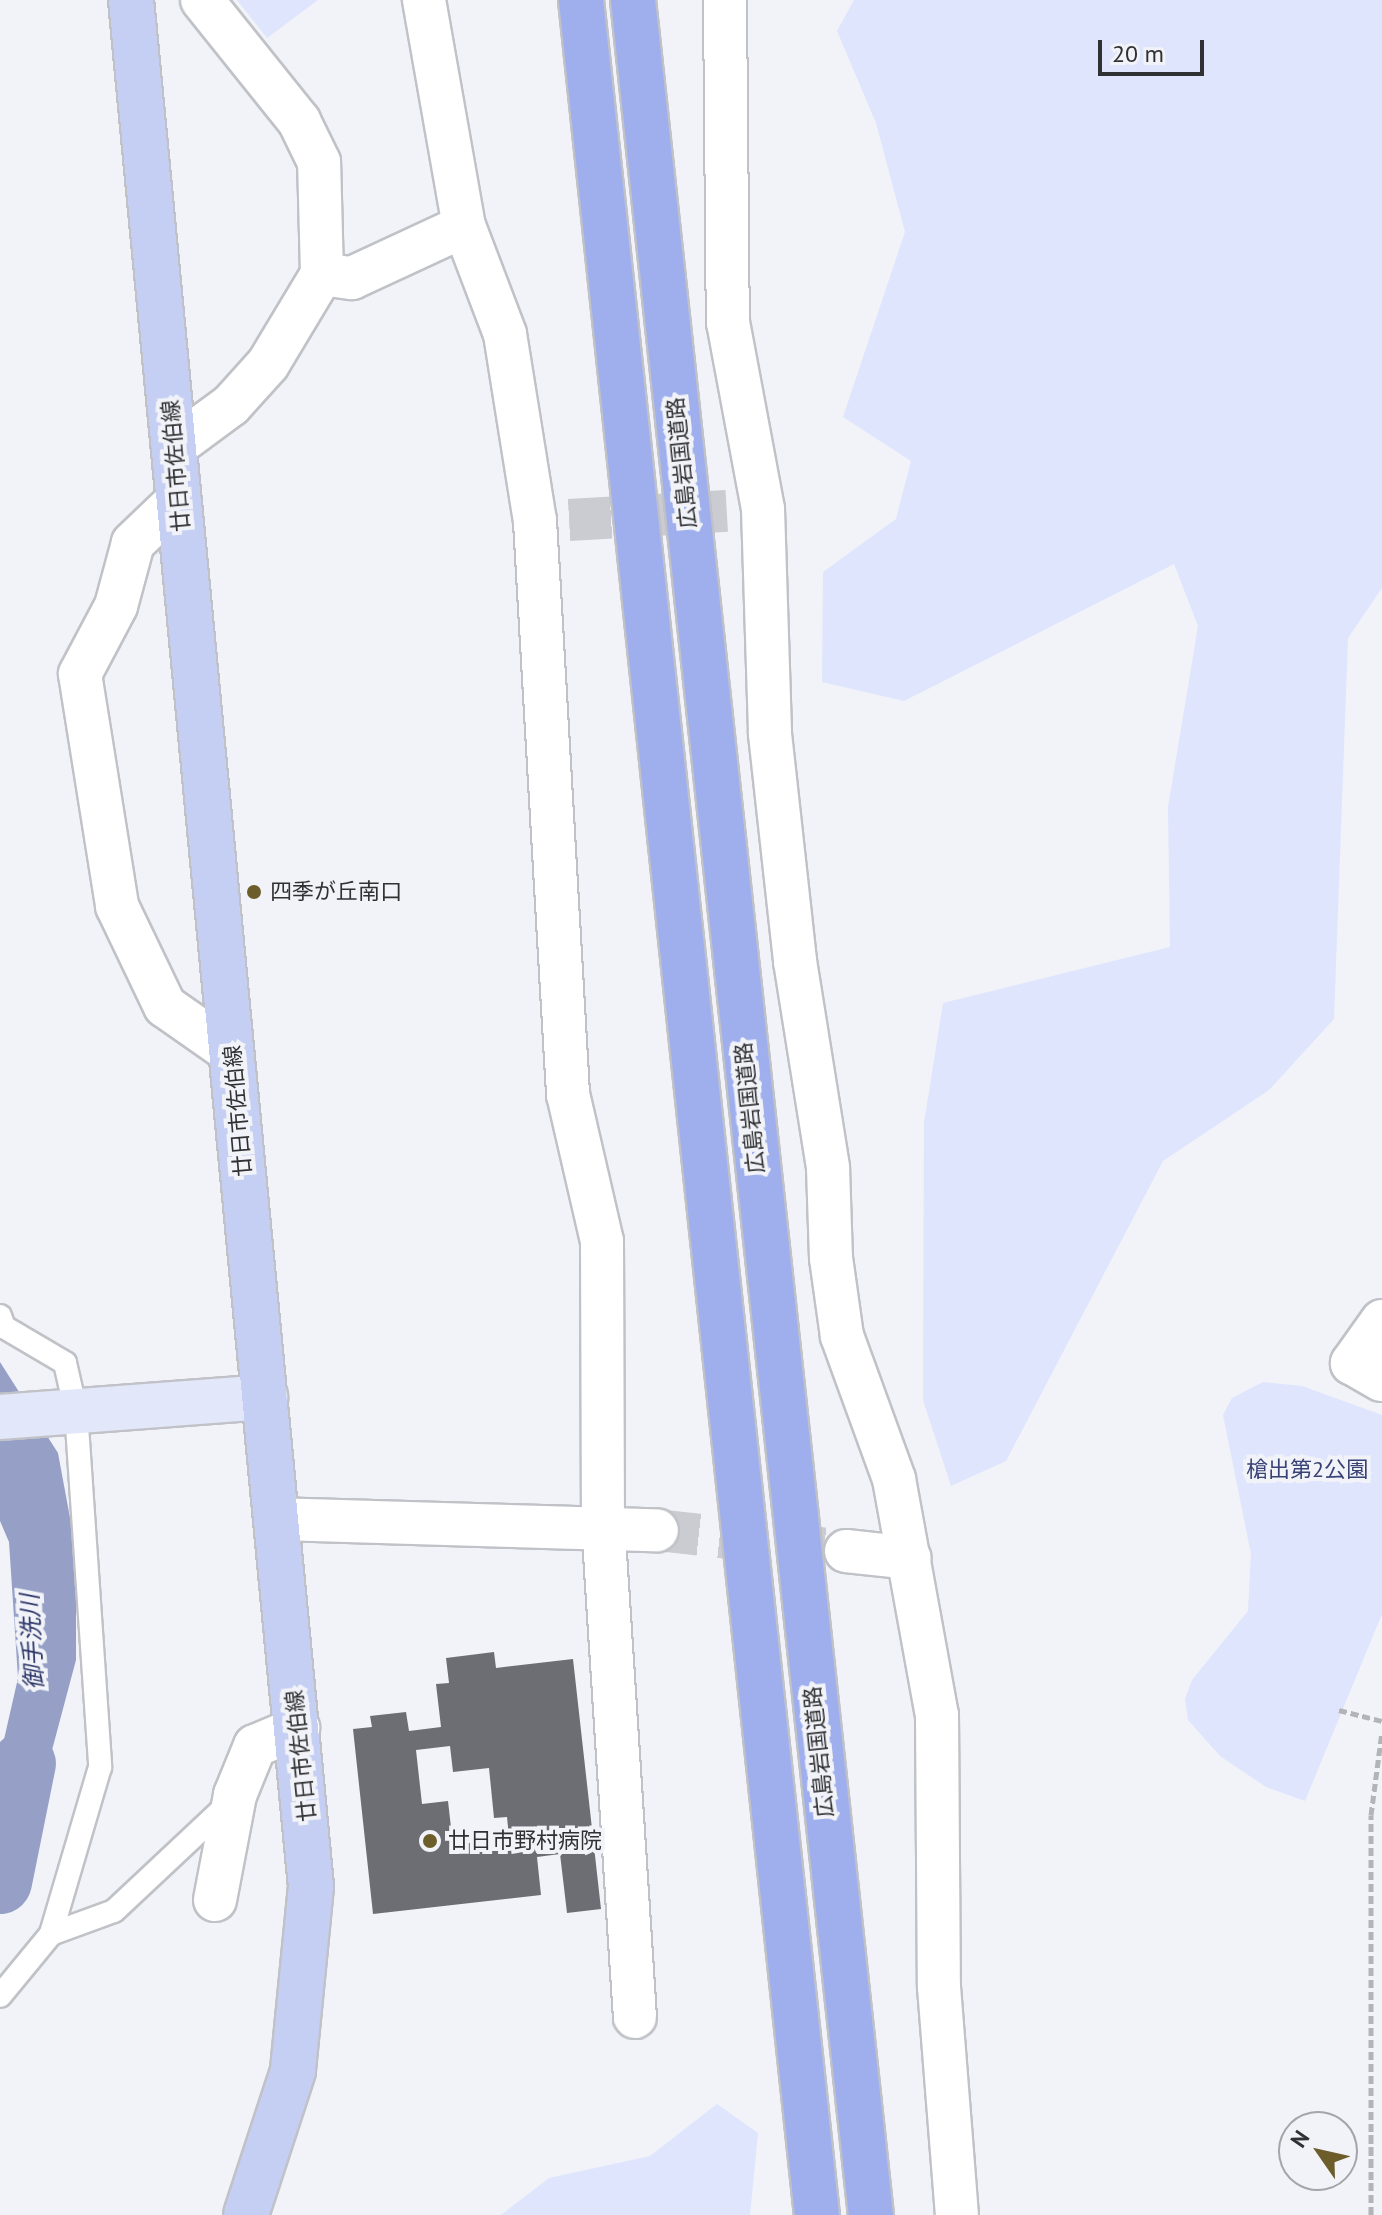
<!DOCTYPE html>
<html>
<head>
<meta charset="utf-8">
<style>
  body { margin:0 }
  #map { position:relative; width:1382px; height:2215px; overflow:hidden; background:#f1f3f8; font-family:"PT Sans","Noto Sans JP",sans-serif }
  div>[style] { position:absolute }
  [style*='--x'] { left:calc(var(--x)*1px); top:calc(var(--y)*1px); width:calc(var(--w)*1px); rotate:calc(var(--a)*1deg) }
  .green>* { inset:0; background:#dee5fd }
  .water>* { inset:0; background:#96a0c6 }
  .river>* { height:64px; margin:-32px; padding:0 32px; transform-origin:32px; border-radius:32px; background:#96a0c6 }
  .building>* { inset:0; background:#6d6e73 }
  .street-tunnel>* { height:42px; margin-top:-21px; transform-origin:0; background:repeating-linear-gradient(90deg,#caccd1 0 42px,transparent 0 63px) }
  .path>* { height:5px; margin-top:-2.5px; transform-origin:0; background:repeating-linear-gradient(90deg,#b2b4b8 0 8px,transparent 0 12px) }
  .roads { filter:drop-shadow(2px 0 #c0c2c7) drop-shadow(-2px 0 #c0c2c7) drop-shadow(0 2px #c0c2c7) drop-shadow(0 -2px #c0c2c7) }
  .lane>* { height:22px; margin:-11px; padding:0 11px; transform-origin:11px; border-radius:11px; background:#fff }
  .street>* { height:42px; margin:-21px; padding:0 21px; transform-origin:21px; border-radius:21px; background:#fff }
  .secondary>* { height:44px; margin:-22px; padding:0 22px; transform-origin:22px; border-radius:22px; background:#e2e7fa }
  .primary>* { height:44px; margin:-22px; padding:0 22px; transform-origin:22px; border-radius:22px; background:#c5cff4 }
  .highway>* { height:44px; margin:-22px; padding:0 22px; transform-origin:22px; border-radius:22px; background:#9fafed }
  .dots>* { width:22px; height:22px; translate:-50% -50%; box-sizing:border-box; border:4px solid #f1f3f8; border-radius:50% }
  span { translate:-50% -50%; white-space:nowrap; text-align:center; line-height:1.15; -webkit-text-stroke:8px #f1f3f8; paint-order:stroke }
  .street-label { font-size:22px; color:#303133 }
  .poi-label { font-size:22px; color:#303133 }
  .left { translate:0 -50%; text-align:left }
  .park-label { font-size:22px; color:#384275 }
  .water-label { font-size:24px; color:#2e3769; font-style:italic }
  .north { position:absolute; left:1278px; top:2111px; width:80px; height:80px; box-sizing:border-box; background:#f1f3f8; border:2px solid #a4a5a9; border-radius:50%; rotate:304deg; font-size:22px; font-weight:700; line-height:32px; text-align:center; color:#303133 }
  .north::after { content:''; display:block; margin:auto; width:28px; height:36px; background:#6c5d2b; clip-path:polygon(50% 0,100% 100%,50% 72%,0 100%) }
  .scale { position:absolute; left:1098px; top:40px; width:106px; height:36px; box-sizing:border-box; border:4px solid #303133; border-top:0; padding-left:10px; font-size:24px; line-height:28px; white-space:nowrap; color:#303133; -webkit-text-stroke:6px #f1f3f8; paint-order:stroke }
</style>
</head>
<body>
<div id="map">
  <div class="green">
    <div style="clip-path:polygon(237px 0,318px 0,267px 38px)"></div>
    <div style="clip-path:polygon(854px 0,1382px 0,1382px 588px,1348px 638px,1334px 1019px,1269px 1090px,1163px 1161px,1006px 1461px,951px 1486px,923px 1400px,924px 1123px,943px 1003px,1170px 947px,1168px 807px,1198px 626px,1174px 564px,904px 701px,822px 682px,823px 572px,896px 519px,911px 461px,843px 417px,905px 232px,876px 123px,837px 31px)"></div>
    <div style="clip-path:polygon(1263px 1382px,1302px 1386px,1382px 1415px,1382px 1614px,1305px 1801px,1266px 1787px,1220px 1756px,1188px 1720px,1185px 1699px,1192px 1680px,1248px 1611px,1251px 1554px,1223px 1415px,1232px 1398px)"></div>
    <div style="clip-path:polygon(717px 2104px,758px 2133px,750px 2215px,501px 2215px,549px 2178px,650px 2156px)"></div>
  </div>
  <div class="water">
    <div style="clip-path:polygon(0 1362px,58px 1453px,76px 1550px,76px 1660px,31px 1829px,23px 1845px,7px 1850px,0 1845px,0 1757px,18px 1678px,9px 1542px,0 1521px)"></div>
  </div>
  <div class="river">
    <div style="--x:0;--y:1882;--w:121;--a:-78.6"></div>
  </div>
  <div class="building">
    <div style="clip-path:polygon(evenodd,494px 1652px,496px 1668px,573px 1659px,601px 1909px,567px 1913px,560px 1854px,537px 1857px,541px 1895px,373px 1914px,353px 1729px,372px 1727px,370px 1716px,406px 1712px,409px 1731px,441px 1727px,436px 1684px,449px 1683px,446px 1658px,494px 1652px,450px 1746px,453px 1772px,489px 1768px,494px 1818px,507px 1817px,509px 1838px,453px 1845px,448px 1801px,422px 1804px,416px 1750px,450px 1746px)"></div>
  </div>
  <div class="street-tunnel">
    <div style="--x:569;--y:520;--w:158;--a:-3.3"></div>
    <div style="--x:657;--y:1530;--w:190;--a:6.3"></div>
  </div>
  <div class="path">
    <div style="--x:1339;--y:1710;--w:44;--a:14.3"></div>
    <div style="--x:1371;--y:2215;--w:400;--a:-90"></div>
    <div style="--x:1371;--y:1815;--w:84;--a:-82.5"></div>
  </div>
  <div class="roads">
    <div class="lane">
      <div style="--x:0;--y:1316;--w:12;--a:70"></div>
      <div style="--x:4;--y:1327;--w:71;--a:30.5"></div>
      <div style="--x:65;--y:1363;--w:49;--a:77.1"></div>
      <div style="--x:76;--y:1411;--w:357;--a:86.1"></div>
      <div style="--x:100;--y:1767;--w:174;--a:106.4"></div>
      <div style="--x:51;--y:1934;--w:80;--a:129.4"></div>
      <div style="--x:51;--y:1934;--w:67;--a:-20.1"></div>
      <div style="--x:114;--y:1911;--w:155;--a:-43.2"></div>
    </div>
    <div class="street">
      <div style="--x:424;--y:0;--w:230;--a:80"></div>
      <div style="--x:464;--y:226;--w:116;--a:69.2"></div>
      <div style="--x:505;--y:334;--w:189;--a:80.9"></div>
      <div style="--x:535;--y:521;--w:574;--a:86.7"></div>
      <div style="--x:568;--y:1094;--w:151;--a:77"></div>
      <div style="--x:602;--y:1241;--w:282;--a:89.8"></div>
      <div style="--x:603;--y:1523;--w:495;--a:86.3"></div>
      <div style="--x:725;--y:0;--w:322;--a:89.5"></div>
      <div style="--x:728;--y:322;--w:190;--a:79.4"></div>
      <div style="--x:763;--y:509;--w:225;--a:88.2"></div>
      <div style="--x:770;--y:734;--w:228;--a:83.7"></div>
      <div style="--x:795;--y:961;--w:210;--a:80.9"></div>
      <div style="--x:828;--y:1168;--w:90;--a:88.1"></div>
      <div style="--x:831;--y:1258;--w:79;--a:82"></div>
      <div style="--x:842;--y:1336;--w:152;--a:70"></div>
      <div style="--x:894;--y:1479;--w:240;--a:79.7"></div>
      <div style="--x:937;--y:1715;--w:272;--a:89.6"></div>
      <div style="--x:939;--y:1987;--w:229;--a:85.5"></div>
      <div style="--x:322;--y:274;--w:30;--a:8"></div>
      <div style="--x:352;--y:278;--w:123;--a:-24.9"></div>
      <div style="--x:174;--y:447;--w:71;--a:-36.4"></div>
      <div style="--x:231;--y:405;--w:55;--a:-47.9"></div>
      <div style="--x:268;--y:364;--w:105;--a:-59"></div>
      <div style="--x:322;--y:274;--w:112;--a:-91.5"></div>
      <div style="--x:319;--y:162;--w:46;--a:-116"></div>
      <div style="--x:299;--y:121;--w:155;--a:-128.7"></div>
      <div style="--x:179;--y:499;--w:64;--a:136.3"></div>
      <div style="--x:133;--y:543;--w:65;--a:105.1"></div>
      <div style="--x:116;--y:606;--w:77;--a:117.9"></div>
      <div style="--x:80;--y:674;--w:235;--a:80.9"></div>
      <div style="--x:117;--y:906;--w:111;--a:64.4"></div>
      <div style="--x:165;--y:1006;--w:82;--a:35"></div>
      <div style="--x:1382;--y:1321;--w:52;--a:125.5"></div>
      <div style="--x:1352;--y:1363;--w:34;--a:30"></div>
      <div style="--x:277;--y:1519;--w:380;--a:1.7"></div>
      <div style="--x:846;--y:1551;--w:64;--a:6.2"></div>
      <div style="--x:215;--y:1900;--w:107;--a:-79.2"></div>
      <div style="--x:235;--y:1795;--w:53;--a:-67.8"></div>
      <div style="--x:255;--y:1746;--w:47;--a:-22.7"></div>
    </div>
    <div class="secondary">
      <div style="--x:0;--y:1417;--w:266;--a:-4.3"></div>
    </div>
    <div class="primary">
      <div style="--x:131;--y:0;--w:1895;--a:84.55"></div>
      <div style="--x:311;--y:1886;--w:186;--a:95.6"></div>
      <div style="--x:293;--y:2071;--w:151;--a:108.1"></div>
    </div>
    <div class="highway">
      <div style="--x:581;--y:0;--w:2228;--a:83.92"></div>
      <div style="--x:633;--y:0;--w:2228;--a:83.87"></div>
    </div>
  </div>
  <div class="dots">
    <div style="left:254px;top:892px;background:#6c5d2b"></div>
    <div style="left:430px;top:1841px;background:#6c5d2b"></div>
  </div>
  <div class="street-label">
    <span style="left:682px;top:463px;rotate:-96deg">広島岩国道路</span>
    <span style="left:176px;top:466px;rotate:-95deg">廿日市佐伯線</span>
    <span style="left:750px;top:1108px;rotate:-96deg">広島岩国道路</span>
    <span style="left:238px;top:1111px;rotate:-95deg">廿日市佐伯線</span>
    <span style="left:819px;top:1752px;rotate:-96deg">広島岩国道路</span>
    <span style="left:301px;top:1756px;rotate:-96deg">廿日市佐伯線</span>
  </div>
  <div class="poi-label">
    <span class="left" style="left:270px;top:892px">四季が丘南口</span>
    <span class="left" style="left:448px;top:1841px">廿日市野村病院</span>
  </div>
  <div class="park-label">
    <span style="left:1307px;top:1470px">槍出第2公園</span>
  </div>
  <div class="water-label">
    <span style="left:32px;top:1642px;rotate:-93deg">御手洗川</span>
  </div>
  <div class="north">N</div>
  <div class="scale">20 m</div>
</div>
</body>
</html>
